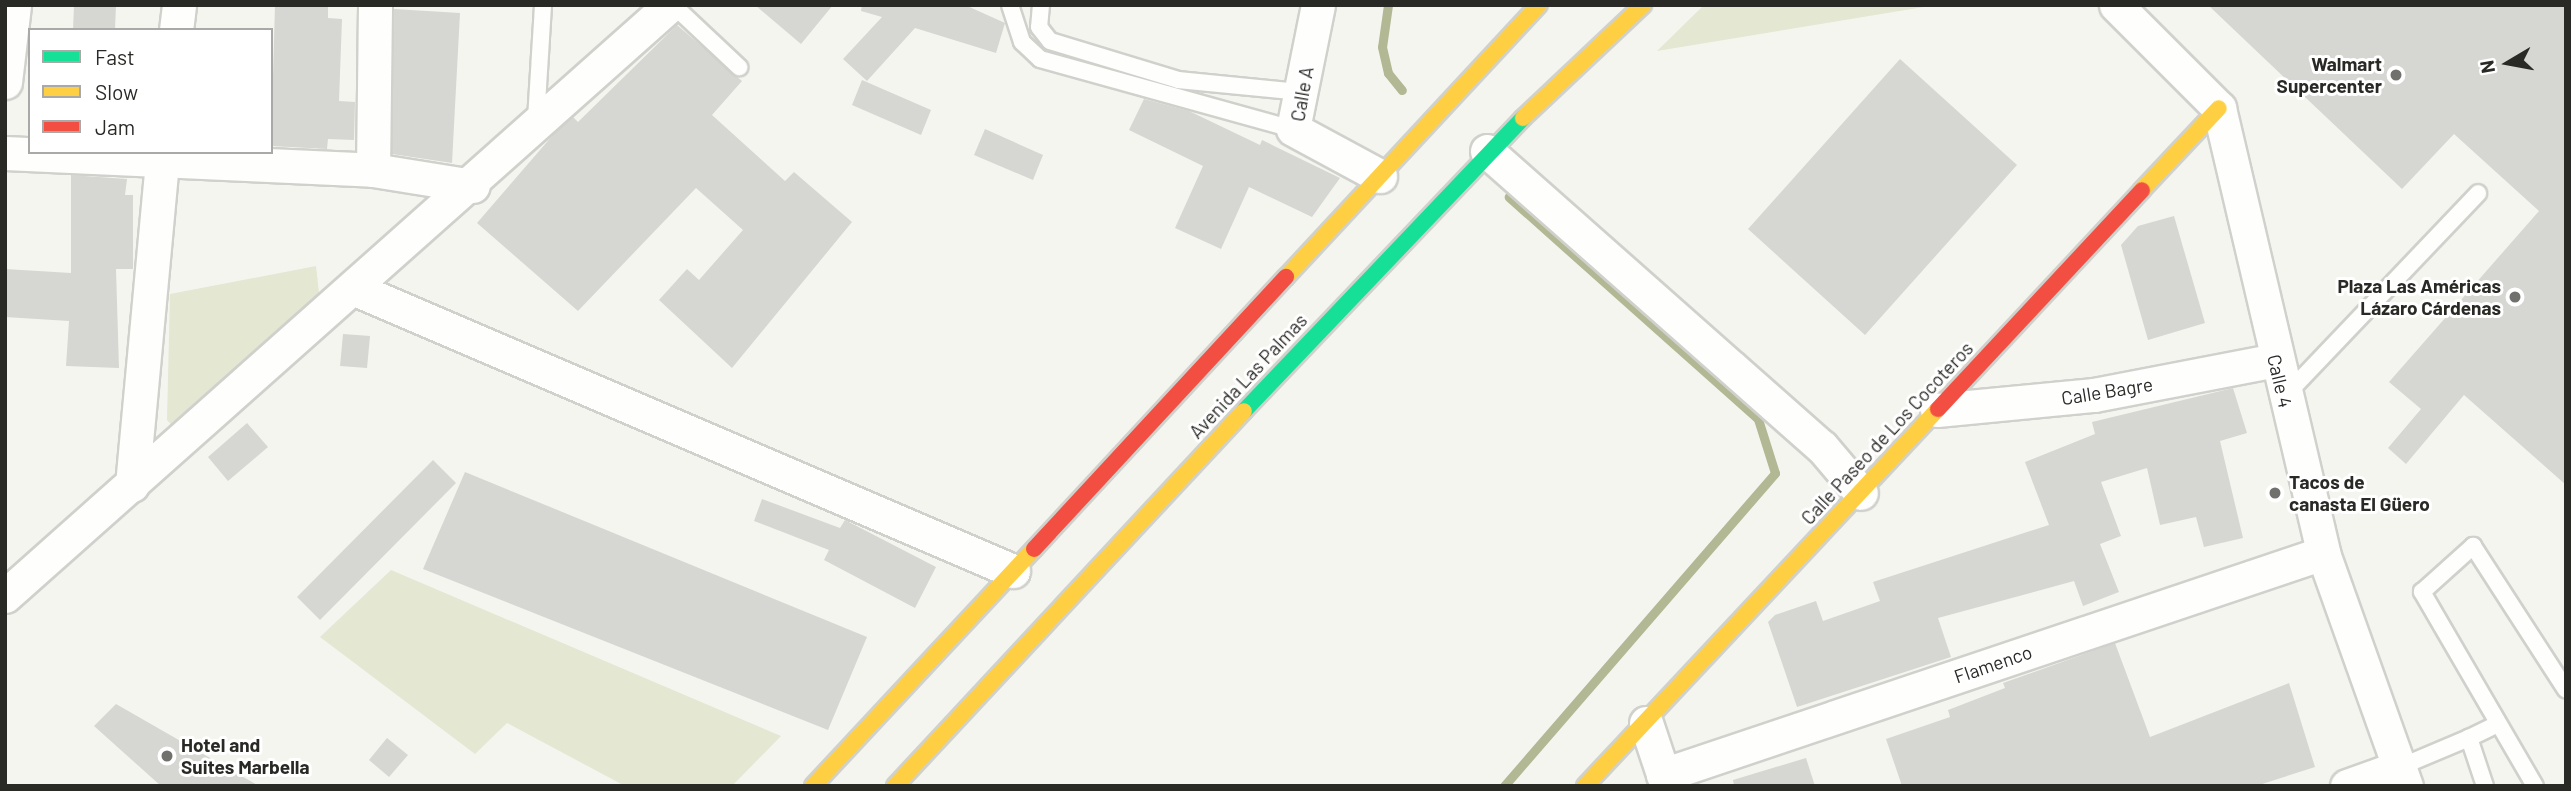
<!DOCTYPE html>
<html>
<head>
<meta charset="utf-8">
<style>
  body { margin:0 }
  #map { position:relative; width:2571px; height:791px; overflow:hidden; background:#f5f5f0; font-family:Barlow,sans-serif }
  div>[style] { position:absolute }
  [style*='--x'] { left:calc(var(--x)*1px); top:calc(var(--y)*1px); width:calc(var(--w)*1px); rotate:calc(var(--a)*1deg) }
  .green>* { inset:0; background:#e4e7d1 }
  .stream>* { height:9px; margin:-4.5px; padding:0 4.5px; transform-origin:4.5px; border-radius:4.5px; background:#b2b794 }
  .building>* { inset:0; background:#d6d6d2 }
  .roads { filter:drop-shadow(2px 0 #d0d0cc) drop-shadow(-2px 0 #d0d0cc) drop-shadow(0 2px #d0d0cc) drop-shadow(0 -2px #d0d0cc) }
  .lane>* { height:16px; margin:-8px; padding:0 8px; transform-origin:8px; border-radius:8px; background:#fefefd }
  .street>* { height:33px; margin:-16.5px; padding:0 16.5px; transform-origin:16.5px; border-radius:16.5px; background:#fefefd }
  .fast>* { height:16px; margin:-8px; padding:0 8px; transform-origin:8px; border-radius:8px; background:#16e098 }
  .slow>* { height:16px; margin:-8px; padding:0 8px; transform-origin:8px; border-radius:8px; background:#ffcf43 }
  .jam>* { height:16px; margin:-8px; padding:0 8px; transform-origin:8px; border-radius:8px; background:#f24e42 }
  .dots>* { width:19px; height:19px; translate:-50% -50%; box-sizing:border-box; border:4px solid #fff; border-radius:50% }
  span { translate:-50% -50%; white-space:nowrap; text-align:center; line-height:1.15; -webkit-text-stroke:6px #fff; paint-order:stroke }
  .poi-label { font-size:19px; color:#292a26; font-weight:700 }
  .right { translate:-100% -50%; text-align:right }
  .left { translate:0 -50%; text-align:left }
  .street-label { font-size:19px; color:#292a26 }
  .frame { position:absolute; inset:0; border:7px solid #292a26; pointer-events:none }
  .legend { position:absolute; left:28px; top:28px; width:245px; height:126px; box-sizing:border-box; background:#fff; border:2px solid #a9aaa8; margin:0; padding:9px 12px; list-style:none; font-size:21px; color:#292a26 }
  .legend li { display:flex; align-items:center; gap:14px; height:35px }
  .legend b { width:35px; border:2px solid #a9aaa8 }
  .north { position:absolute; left:2473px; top:28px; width:70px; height:70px; -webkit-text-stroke:5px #fff; paint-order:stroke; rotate:260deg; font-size:19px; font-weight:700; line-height:28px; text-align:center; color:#292a26 }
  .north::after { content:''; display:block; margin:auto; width:24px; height:32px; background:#292a26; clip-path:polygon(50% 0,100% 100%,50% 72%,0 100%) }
</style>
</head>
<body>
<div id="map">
  <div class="green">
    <div style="clip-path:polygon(1704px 5px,1936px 5px,1657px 51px)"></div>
    <div style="clip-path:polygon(316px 266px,321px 310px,175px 429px,167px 420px,170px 294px)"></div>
    <div style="clip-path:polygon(391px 570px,781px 736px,732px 786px,625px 786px,507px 723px,475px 754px,320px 637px)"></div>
  </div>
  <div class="stream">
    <div style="--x:1388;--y:5;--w:42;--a:98.1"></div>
    <div style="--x:1382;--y:47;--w:27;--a:77"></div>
    <div style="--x:1388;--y:73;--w:22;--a:51"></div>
    <div style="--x:1504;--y:786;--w:414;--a:-49.1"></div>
    <div style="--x:1775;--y:473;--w:57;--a:-107.5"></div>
    <div style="--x:1758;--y:419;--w:334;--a:-138.3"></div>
  </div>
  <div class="building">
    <div style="clip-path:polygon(74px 5px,116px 5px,115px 30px,73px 30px)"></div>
    <div style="clip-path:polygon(275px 5px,328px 5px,328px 18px,342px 19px,339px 101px,355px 102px,354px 140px,328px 139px,327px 149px,271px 146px)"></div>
    <div style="clip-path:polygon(755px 5px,833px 5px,801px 44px)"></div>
    <div style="clip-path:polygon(862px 5px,965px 5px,1005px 23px,996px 53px,915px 28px,867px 81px,843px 59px,882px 17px,861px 11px)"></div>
    <div style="clip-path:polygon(2208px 5px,2566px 5px,2566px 485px,2464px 395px,2406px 464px,2388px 448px,2421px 409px,2389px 382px,2539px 211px,2454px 134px,2402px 189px)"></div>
    <div style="clip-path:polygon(394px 9px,460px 13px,452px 163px,392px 154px)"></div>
    <div style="clip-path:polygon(677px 25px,742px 81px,712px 115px,785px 181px,794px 172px,852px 222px,732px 368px,659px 300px,687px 269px,699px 280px,743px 230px,696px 188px,578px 311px,477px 223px,553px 135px,573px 117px,578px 122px)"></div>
    <div style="clip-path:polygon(1900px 59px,2017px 165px,1865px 335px,1748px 229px)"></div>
    <div style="clip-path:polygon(862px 80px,931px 110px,921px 135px,852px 105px)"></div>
    <div style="clip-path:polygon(1144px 99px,1189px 111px,1260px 145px,1262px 140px,1340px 178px,1312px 217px,1249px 187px,1221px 249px,1175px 228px,1203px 166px,1129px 130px)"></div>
    <div style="clip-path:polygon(985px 129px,1043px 155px,1033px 180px,974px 155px)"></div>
    <div style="clip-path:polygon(71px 175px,127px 179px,125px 195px,133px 195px,133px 269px,116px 269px,119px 368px,66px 366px,69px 321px,5px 317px,5px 269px,71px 273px)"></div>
    <div style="clip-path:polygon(2174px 216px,2205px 323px,2148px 340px,2121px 245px,2138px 226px)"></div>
    <div style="clip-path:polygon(343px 334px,370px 336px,367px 368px,340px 366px)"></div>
    <div style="clip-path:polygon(2233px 388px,2247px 433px,2220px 441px,2243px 538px,2204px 547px,2196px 517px,2160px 525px,2147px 468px,2101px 482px,2121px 536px,2100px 544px,2119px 592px,2083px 606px,2074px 581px,1938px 618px,1951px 657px,1797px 707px,1768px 622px,1775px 615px,1816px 601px,1823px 621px,1880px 601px,1873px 582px,2049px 525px,2025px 462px,2095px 434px,2092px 422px)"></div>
    <div style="clip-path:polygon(247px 423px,268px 447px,228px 481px,208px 457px)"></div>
    <div style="clip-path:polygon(433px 460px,456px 483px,320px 620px,297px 597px)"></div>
    <div style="clip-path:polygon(465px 472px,867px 637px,828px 730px,423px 569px)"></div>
    <div style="clip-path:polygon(762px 499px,840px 528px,845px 520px,936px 567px,915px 608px,824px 560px,829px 550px,754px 521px)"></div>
    <div style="clip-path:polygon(2115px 643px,2150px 737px,2289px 683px,2315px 767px,2256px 786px,1902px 786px,1886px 739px,1950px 717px,1948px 710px,2005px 688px,2003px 683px)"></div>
    <div style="clip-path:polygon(116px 704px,259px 786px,161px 786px,94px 726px)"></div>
    <div style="clip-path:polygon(387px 738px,408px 755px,389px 777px,369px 760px)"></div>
    <div style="clip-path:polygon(1806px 758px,1815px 786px,1734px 786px,1733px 780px)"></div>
  </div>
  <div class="roads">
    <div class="lane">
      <div style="--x:673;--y:5;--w:91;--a:43.2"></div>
      <div style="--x:1010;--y:5;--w:39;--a:72"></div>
      <div style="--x:1022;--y:42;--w:25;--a:43"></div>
      <div style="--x:1040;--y:59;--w:263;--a:15.5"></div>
      <div style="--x:1041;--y:5;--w:22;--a:95"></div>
      <div style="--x:1039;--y:27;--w:18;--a:52"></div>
      <div style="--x:1050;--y:41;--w:134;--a:16.9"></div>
      <div style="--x:1178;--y:80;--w:124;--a:5.6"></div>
      <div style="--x:536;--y:120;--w:115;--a:-86.5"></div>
      <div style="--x:2285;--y:396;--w:280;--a:-46.4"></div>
      <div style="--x:2400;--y:767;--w:75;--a:-22.8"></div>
      <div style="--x:2485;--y:786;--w:51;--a:-108.4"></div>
      <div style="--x:2469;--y:738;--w:32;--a:-26"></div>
      <div style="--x:2535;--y:786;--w:225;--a:-120.2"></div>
      <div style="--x:2422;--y:592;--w:69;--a:-42"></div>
      <div style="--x:2473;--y:546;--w:171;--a:57.1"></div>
    </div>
    <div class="street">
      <div style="--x:1318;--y:5;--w:126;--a:101.4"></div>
      <div style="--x:1293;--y:129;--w:99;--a:28.4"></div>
      <div style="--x:2116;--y:5;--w:146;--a:45"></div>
      <div style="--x:2219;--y:108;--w:457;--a:76.8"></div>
      <div style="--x:2323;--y:553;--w:247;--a:70.4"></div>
      <div style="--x:176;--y:30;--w:25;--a:-83"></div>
      <div style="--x:5;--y:82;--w:78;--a:-83.3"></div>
      <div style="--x:1487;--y:151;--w:447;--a:41.5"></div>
      <div style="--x:1822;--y:447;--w:60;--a:49.7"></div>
      <div style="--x:5;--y:153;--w:368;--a:2.6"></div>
      <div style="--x:373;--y:170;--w:101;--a:9.1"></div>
      <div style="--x:373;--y:170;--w:165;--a:-89.3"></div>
      <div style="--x:355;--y:289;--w:716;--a:23.2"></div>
      <div style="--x:1937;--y:410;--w:158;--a:-5.5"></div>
      <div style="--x:2094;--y:395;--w:184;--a:-10.9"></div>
      <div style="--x:132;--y:485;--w:334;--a:-84.7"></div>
      <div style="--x:5;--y:596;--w:890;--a:-41.63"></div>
      <div style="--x:1646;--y:723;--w:66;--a:71.6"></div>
      <div style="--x:1663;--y:775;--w:696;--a:-18.59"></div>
      <div style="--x:2347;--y:786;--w:56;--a:-19.7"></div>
    </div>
    <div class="fast">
      <div style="--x:1244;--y:411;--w:405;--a:-46.4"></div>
    </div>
    <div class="slow">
      <div style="--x:1523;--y:118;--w:165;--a:-43.3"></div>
      <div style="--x:2142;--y:190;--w:112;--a:-46.8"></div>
      <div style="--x:1286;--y:277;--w:371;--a:-47.1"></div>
      <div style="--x:813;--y:786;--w:324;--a:-47"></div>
      <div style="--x:895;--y:786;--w:512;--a:-47.06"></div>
      <div style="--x:1585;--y:786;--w:516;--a:-46.88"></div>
    </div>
    <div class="jam">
      <div style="--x:1938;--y:409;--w:299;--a:-47"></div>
      <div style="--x:1034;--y:549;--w:371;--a:-47.2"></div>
    </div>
  </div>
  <div class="dots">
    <div style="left:2396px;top:75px;background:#70716d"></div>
    <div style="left:2515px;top:297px;background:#70716d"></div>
    <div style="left:2275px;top:493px;background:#70716d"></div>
    <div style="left:167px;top:756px;background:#70716d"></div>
  </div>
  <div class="poi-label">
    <span class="right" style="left:2382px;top:75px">Walmart<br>Supercenter</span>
    <span class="right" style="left:2501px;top:297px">Plaza Las Américas<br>Lázaro Cárdenas</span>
    <span class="left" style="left:2289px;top:493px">Tacos de<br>canasta El Güero</span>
    <span class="left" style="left:181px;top:756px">Hotel and<br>Suites Marbella</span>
  </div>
  <div class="street-label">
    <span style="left:1302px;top:94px;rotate:-80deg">Calle A</span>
    <span style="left:1248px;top:376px;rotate:-47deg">Avenida Las Palmas</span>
    <span style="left:2280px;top:381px;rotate:77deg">Calle 4</span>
    <span style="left:2107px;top:391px;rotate:-9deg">Calle Bagre</span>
    <span style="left:1887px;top:433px;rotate:-47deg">Calle Paseo de Los Cocoteros</span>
    <span style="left:1993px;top:664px;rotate:-19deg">Flamenco</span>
  </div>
  <div class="frame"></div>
  <ul class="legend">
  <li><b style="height:9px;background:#16e098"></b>Fast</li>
  <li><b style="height:9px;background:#ffcf43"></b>Slow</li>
  <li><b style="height:9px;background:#f24e42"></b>Jam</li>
  </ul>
  <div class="north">N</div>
</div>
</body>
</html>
